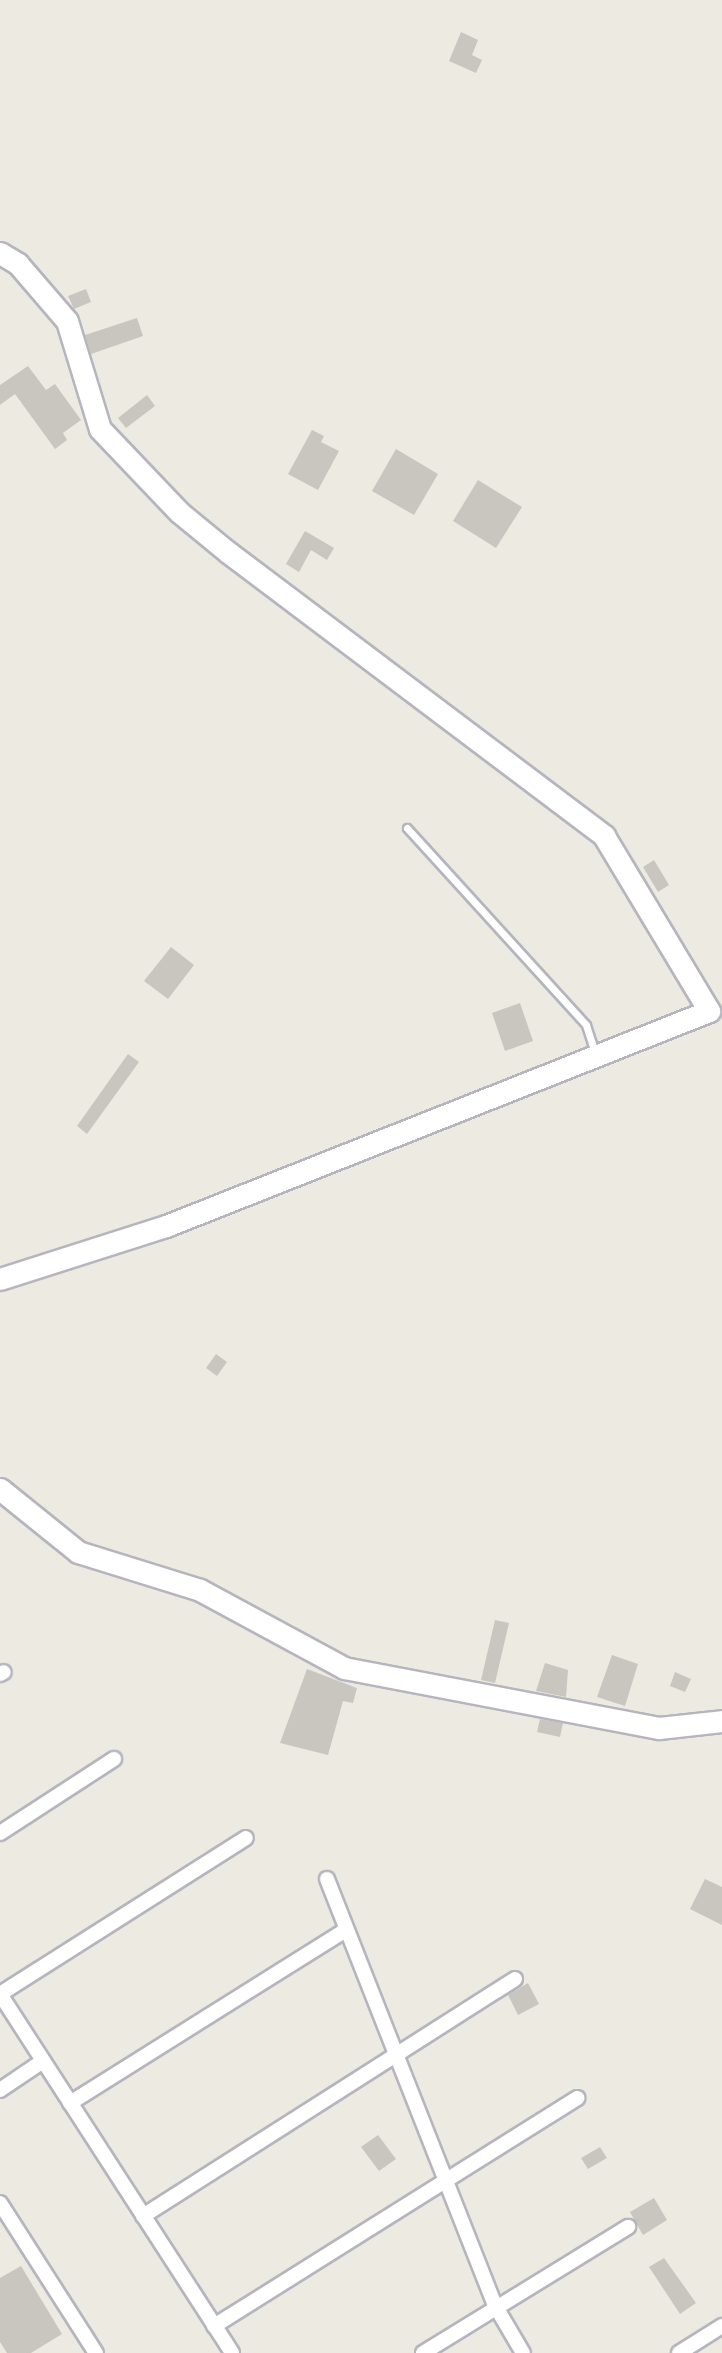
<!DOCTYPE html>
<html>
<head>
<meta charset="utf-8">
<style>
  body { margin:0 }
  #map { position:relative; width:722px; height:2353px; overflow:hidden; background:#edeae1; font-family:Helvetica,sans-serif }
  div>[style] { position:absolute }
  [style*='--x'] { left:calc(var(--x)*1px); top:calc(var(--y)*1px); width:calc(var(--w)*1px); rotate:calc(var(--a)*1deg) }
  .building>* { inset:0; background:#c9c6c0 }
  .roads { filter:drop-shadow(2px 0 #b5b5bf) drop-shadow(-2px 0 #b5b5bf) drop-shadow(0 2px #b5b5bf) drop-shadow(0 -2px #b5b5bf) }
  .lane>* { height:7px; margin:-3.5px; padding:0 3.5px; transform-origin:3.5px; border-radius:3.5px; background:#fff }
  .street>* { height:14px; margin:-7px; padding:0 7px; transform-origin:7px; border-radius:7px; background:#fff }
  .secondary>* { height:21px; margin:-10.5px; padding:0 10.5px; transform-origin:10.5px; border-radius:10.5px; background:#fff }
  span { translate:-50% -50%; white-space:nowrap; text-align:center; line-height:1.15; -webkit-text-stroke:5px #fff; paint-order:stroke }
</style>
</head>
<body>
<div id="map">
  <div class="building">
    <div style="clip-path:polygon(461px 32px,478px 40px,472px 55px,482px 60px,476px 73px,449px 61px)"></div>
    <div style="clip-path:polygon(86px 289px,91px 302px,74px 309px,68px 296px)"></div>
    <div style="clip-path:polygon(137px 318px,143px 336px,91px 354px,85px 335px)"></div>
    <div style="clip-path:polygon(28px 366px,46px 390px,55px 384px,81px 420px,63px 433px,67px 440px,55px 449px,15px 394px,0 405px,0 385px)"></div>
    <div style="clip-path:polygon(147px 395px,155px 406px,126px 428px,118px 418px)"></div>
    <div style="clip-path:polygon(312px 430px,324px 436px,321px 442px,339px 451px,318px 490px,288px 474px)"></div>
    <div style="clip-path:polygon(396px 449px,438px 474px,414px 515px,372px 491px)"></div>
    <div style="clip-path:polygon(478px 480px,522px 507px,496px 548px,453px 521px)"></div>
    <div style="clip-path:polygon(305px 531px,334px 548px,327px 560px,311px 550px,299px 572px,286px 564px)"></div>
    <div style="clip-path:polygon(654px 860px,669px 885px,658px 892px,643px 867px)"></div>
    <div style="clip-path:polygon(171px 947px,194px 965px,168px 999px,144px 981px)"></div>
    <div style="clip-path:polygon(520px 1003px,533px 1041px,505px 1051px,492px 1013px)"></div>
    <div style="clip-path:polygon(128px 1054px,139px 1062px,87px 1134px,77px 1126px)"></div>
    <div style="clip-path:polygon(216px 1354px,227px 1362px,217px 1376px,206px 1368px)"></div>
    <div style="clip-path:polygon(495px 1620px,509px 1623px,495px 1683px,481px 1680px)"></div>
    <div style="clip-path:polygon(612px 1655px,638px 1664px,625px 1706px,597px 1697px)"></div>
    <div style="clip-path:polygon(545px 1663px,568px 1670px,566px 1697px,536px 1691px)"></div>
    <div style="clip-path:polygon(307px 1669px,357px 1688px,353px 1703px,343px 1701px,328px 1755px,280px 1743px)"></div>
    <div style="clip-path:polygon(675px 1672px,691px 1679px,685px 1692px,670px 1686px)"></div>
    <div style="clip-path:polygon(540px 1719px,563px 1723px,560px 1737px,537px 1732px)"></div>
    <div style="clip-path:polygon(705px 1879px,722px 1887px,722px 1925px,690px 1909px)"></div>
    <div style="clip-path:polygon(528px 1983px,539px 2004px,518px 2015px,508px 1995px)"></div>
    <div style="clip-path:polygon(378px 2135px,396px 2159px,379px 2171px,361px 2147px)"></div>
    <div style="clip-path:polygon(600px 2147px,607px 2158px,588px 2169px,581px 2158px)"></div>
    <div style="clip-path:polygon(654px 2198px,667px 2220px,643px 2235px,630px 2212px)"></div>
    <div style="clip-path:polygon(664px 2258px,696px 2303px,680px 2314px,649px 2267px)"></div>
    <div style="clip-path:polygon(21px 2266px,62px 2334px,31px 2353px,7px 2353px,0 2342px,0 2278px)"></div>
  </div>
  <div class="roads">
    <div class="lane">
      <div style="--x:407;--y:828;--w:266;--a:47.7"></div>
      <div style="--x:586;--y:1025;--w:28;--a:72"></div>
    </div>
    <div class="street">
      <div style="--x:0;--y:1674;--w:4;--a:-27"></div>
      <div style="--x:0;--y:1833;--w:136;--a:-33"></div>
      <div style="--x:327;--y:1879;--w:460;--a:68.5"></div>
      <div style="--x:496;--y:2307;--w:53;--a:59.6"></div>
      <div style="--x:0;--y:1994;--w:427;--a:57.1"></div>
      <div style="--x:0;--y:1994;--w:291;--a:-32.4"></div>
      <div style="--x:0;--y:2090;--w:52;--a:-34"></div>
      <div style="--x:70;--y:2103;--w:326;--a:-32.1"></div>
      <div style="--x:0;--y:2203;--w:178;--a:57.4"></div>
      <div style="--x:143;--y:2216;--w:441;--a:-32.5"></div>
      <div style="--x:214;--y:2326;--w:429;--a:-32.1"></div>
      <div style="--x:423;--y:2353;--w:241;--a:-31.6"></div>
      <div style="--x:679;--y:2353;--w:51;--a:-32.1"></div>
    </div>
    <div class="secondary">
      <div style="--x:0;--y:253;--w:21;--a:31"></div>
      <div style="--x:18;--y:264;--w:75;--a:49.3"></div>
      <div style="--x:67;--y:321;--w:113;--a:73"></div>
      <div style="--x:100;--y:429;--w:115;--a:46.4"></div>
      <div style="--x:179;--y:512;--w:65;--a:39.4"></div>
      <div style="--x:229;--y:553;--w:470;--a:37"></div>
      <div style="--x:604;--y:836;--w:204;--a:59"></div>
      <div style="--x:709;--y:1011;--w:584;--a:158.4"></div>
      <div style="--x:166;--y:1226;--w:174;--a:162.3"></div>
      <div style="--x:0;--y:1489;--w:100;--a:38.9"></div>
      <div style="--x:78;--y:1552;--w:128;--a:17.3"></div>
      <div style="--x:200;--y:1590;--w:164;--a:28.4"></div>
      <div style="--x:344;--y:1668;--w:321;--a:10.8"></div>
      <div style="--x:659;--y:1728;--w:63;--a:-6.3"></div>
    </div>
  </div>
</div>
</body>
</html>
